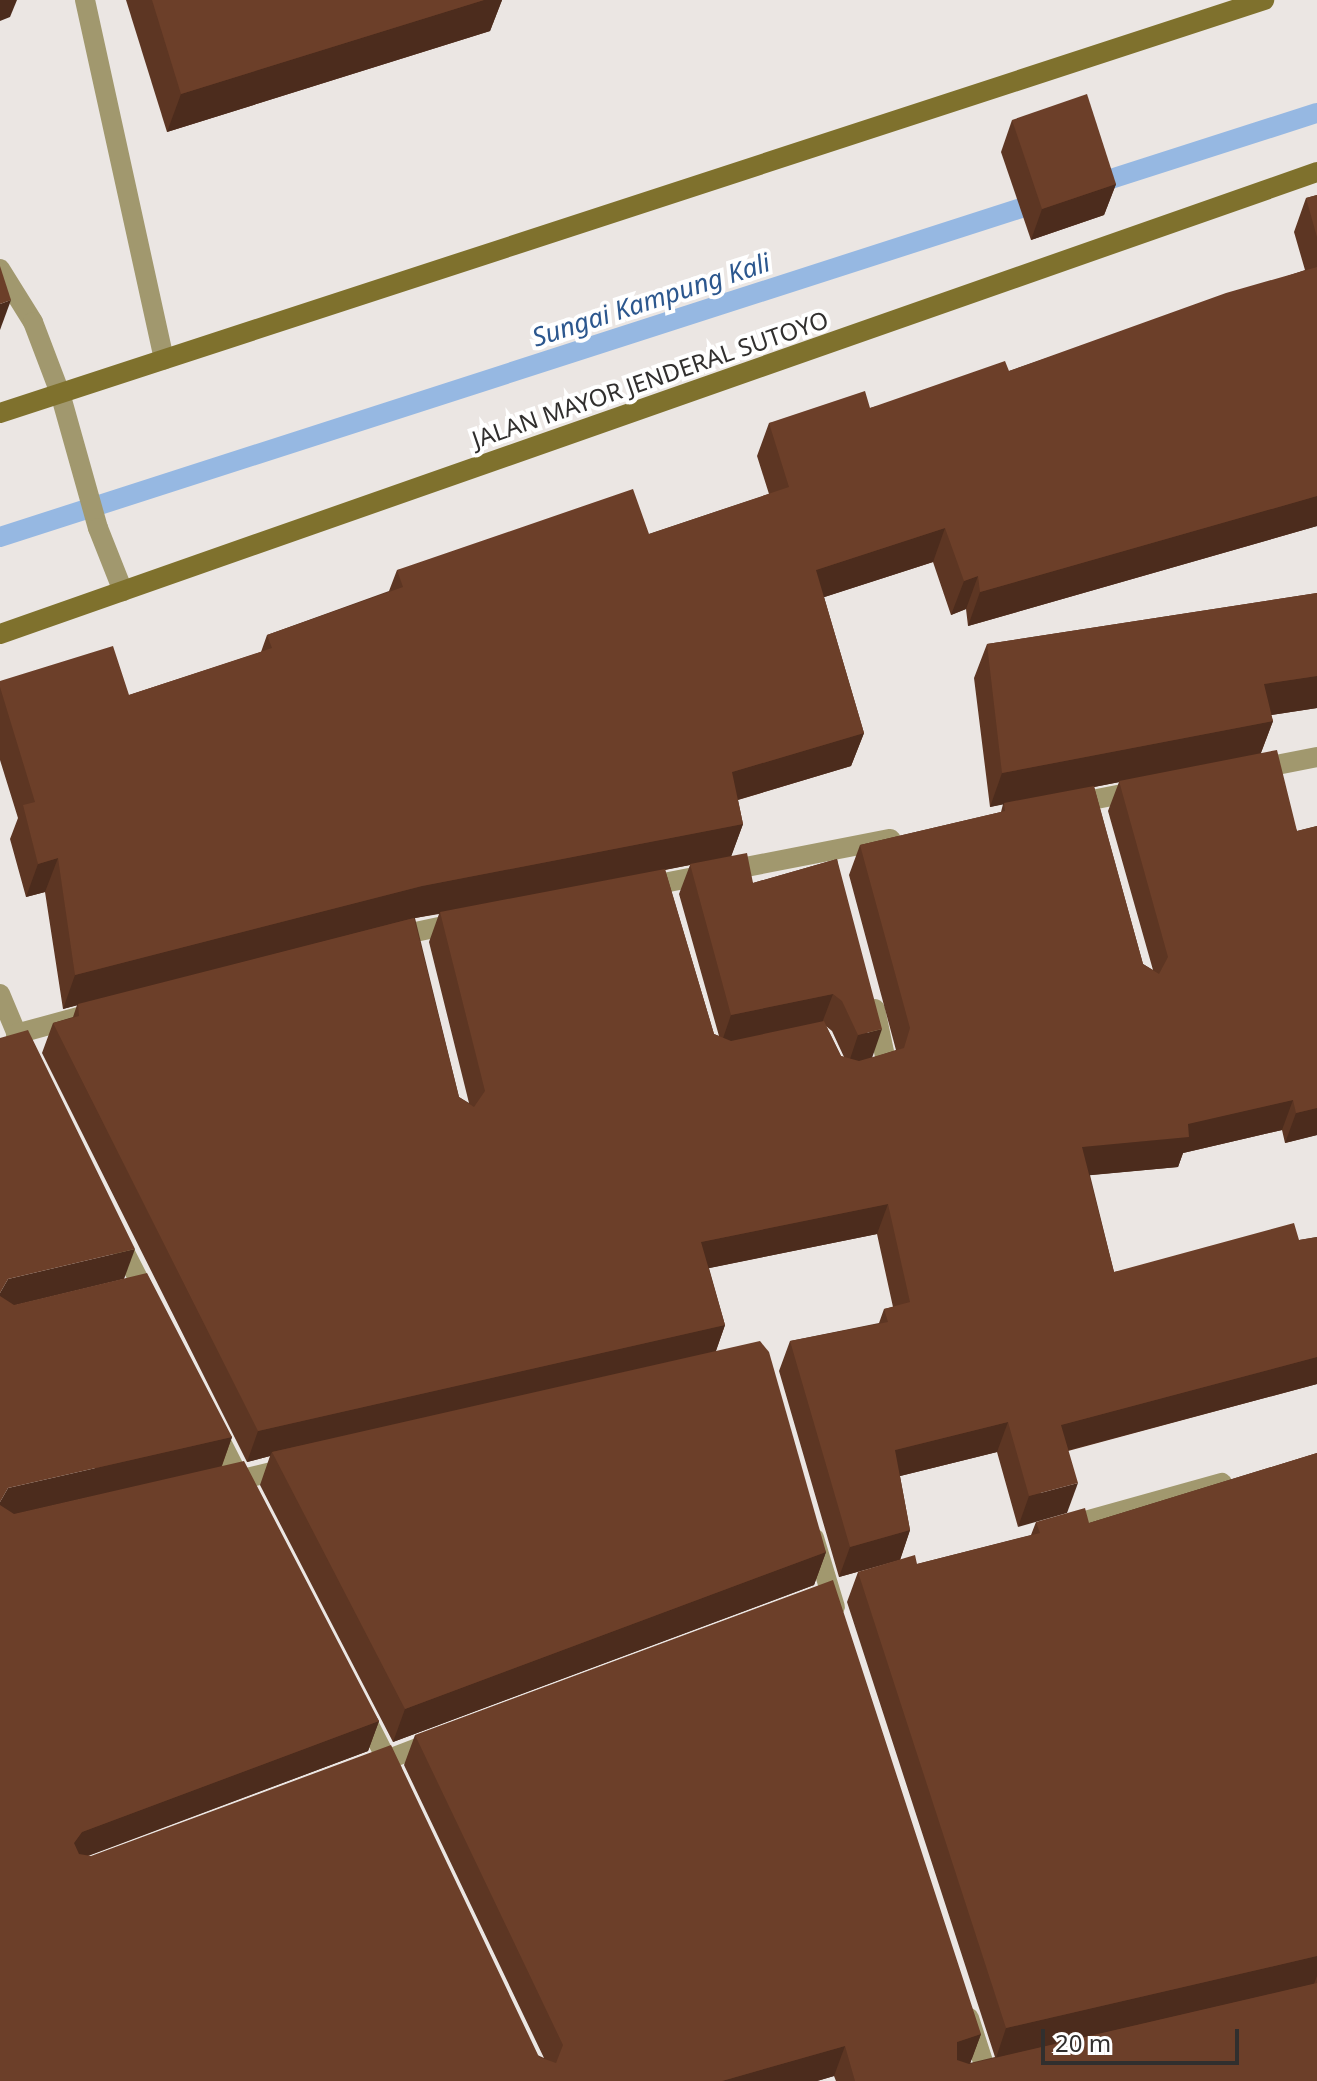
<!DOCTYPE html>
<html>
<head>
<meta charset="utf-8">
<style>
  body { margin:0 }
  #map { position:relative; width:1317px; height:2081px; overflow:hidden; background:#ebe6e3; font-family:"Noto Sans",sans-serif }
  div>[style] { position:absolute }
  [style*='--x'] { left:calc(var(--x)*1px); top:calc(var(--y)*1px); width:calc(var(--w)*1px); rotate:calc(var(--a)*1deg) }
  .stream>* { height:20px; margin:-10px; padding:0 10px; transform-origin:10px; border-radius:10px; background:#96b8e2 }
  .lane>* { height:20px; margin:-10px; padding:0 10px; transform-origin:10px; border-radius:10px; background:#a1986e }
  .street>* { height:20px; margin:-10px; padding:0 10px; transform-origin:10px; border-radius:10px; background:#a1986e }
  .secondary>* { height:20px; margin:-10px; padding:0 10px; transform-origin:10px; border-radius:10px; background:#7f712d }
  .wall>* { inset:0; background:#5d3623 }
  .shaded-wall>* { inset:0; background:#4c2c1d }
  .building>* { inset:0; background:#6c3f29 }
  span { translate:-50% -50%; white-space:nowrap; text-align:center; line-height:1.15; -webkit-text-stroke:8px #fff; paint-order:stroke }
  .street-label { font-size:24px; color:#312f2e }
  .water-label { font-size:26px; color:#2c578e; font-style:italic }
  .scale { position:absolute; left:1041px; top:2029px; width:198px; height:36px; box-sizing:border-box; border:4px solid #312f2e; border-top:0; padding-left:10px; font-size:24px; line-height:28px; white-space:nowrap; color:#312f2e; -webkit-text-stroke:6px #fff; paint-order:stroke }
</style>
</head>
<body>
<div id="map">
  <div class="stream">
    <div style="--x:1089;--y:186;--w:239;--a:-17.8"></div>
    <div style="--x:0;--y:537;--w:1096;--a:-17.86"></div>
  </div>
  <div class="lane">
    <div style="--x:0;--y:269;--w:62;--a:58.1"></div>
    <div style="--x:33;--y:322;--w:76;--a:69.2"></div>
  </div>
  <div class="street">
    <div style="--x:85;--y:0;--w:368;--a:77.6"></div>
    <div style="--x:60;--y:393;--w:140;--a:74.3"></div>
    <div style="--x:98;--y:528;--w:68;--a:68.4"></div>
    <div style="--x:1256;--y:769;--w:62;--a:-11.1"></div>
    <div style="--x:1071;--y:804;--w:68;--a:-11"></div>
    <div style="--x:643;--y:887;--w:252;--a:-11"></div>
    <div style="--x:392;--y:937;--w:67;--a:-12"></div>
    <div style="--x:0;--y:994;--w:54;--a:67.2"></div>
    <div style="--x:16;--y:1034;--w:64;--a:-15.3"></div>
    <div style="--x:873;--y:1071;--w:11;--a:-15"></div>
    <div style="--x:884;--y:1068;--w:7;--a:-74"></div>
    <div style="--x:886;--y:1061;--w:53;--a:-101.9"></div>
    <div style="--x:119;--y:1241;--w:64;--a:63"></div>
    <div style="--x:215;--y:1430;--w:64;--a:63"></div>
    <div style="--x:226;--y:1483;--w:64;--a:-13.6"></div>
    <div style="--x:1064;--y:1527;--w:164;--a:-15.6"></div>
    <div style="--x:814;--y:1538;--w:72;--a:73.1"></div>
    <div style="--x:363;--y:1713;--w:64;--a:63"></div>
    <div style="--x:373;--y:1765;--w:67;--a:-20.9"></div>
    <div style="--x:969;--y:2018;--w:56;--a:72.2"></div>
  </div>
  <div class="secondary">
    <div style="--x:0;--y:413;--w:1330;--a:-18.09"></div>
    <div style="--x:0;--y:634;--w:1396;--a:-19.33"></div>
  </div>
  <div class="wall">
    <div style="clip-path:polygon(126px 0,502px 0,490px 31px,167px 132px)"></div>
    <div style="clip-path:polygon(1012px 120px,1116px 184px,1104px 215px,1031px 240px,1001px 152px)"></div>
    <div style="clip-path:polygon(evenodd,1317px 195px,1317px 526px,968px 626px,966px 609px,951px 615px,933px 562px,824px 597px,864px 733px,851px 766px,738px 800px,743px 824px,731px 856px,753px 883px,837px 859px,872px 1058px,896px 1050px,849px 875px,860px 845px,1001px 812px,1003px 804px,990px 807px,974px 678px,987px 644px,1317px 593px,1317px 708px,1271px 715px,1273px 721px,1261px 753px,1297px 831px,1317px 826px,1317px 1135px,1285px 1143px,1282px 1130px,1183px 1153px,1178px 1167px,1090px 1175px,1114px 1272px,1317px 1237px,1317px 1384px,1068px 1451px,1018px 1527px,997px 1452px,900px 1476px,910px 1530px,900px 1560px,839px 1577px,779px 1371px,790px 1341px,879px 1323px,884px 1309px,893px 1307px,877px 1234px,709px 1268px,725px 1325px,716px 1351px,826px 1552px,814px 1585px,393px 1742px,260px 1485px,270px 1456px,247px 1462px,42px 1053px,53px 1023px,73px 1017px,77px 1005px,63px 1009px,45px 892px,26px 897px,10px 839px,18px 818px,0 760px,0 681px,129px 695px,261px 652px,267px 635px,389px 591px,397px 570px,649px 534px,769px 494px,757px 456px,769px 423px,870px 408px,1009px 371px,1305px 270px,1294px 232px,1306px 198px,1317px 195px,1119px 782px,1108px 811px,1153px 970px,1143px 964px,1094px 787px,1119px 782px,1317px 195px,690px 865px,679px 894px,719px 1036px,714px 1034px,665px 870px,690px 865px,1317px 195px,439px 914px,429px 942px,469px 1103px,459px 1097px,415px 918px,439px 914px,1317px 195px,826px 1026px,832px 1031px,844px 1057px,841px 1056px,826px 1026px)"></div>
    <div style="clip-path:polygon(124px 1279px,232px 1437px,222px 1466px,379px 1721px,368px 1751px,88px 1856px,544px 2058px,404px 1765px,415px 1735px,981px 2034px,970px 2063px,995px 2057px,847px 1602px,858px 1572px,917px 1564px,1031px 1535px,1036px 1522px,1089px 1523px,1317px 1453px,1317px 2081px,836px 2081px,834px 2076px,817px 2081px,0 2081px)"></div>
  </div>
  <div class="shaded-wall">
    <div style="clip-path:polygon(0 0,17px 0,10px 17px,0 21px)"></div>
    <div style="clip-path:polygon(484px 0,502px 0,490px 31px,167px 132px,181px 94px)"></div>
    <div style="clip-path:polygon(1116px 184px,1104px 215px,1031px 240px,1042px 209px)"></div>
    <div style="clip-path:polygon(11px 300px,0 330px,0 304px)"></div>
    <div style="clip-path:polygon(1317px 496px,1317px 526px,968px 626px,980px 592px)"></div>
    <div style="clip-path:polygon(945px 528px,933px 562px,803px 604px,816px 570px)"></div>
    <div style="clip-path:polygon(978px 576px,966px 609px,951px 615px,964px 581px)"></div>
    <div style="clip-path:polygon(1317px 676px,1317px 708px,1252px 718px,1264px 684px)"></div>
    <div style="clip-path:polygon(1273px 721px,1260px 755px,990px 807px,1002px 773px)"></div>
    <div style="clip-path:polygon(864px 733px,851px 766px,720px 805px,732px 772px)"></div>
    <div style="clip-path:polygon(743px 824px,731px 857px,410px 919px,63px 1009px,75px 975px,422px 886px)"></div>
    <div style="clip-path:polygon(58px 858px,45px 892px,26px 897px,38px 864px)"></div>
    <div style="clip-path:polygon(833px 994px,822px 1023px,721px 1044px,731px 1015px)"></div>
    <div style="clip-path:polygon(882px 1029px,872px 1058px,848px 1065px,858px 1035px)"></div>
    <div style="clip-path:polygon(1293px 1100px,1282px 1130px,1183px 1153px,1178px 1167px,1071px 1177px,1082px 1147px)"></div>
    <div style="clip-path:polygon(1317px 1108px,1317px 1135px,1285px 1143px,1296px 1113px)"></div>
    <div style="clip-path:polygon(888px 1204px,877px 1234px,690px 1272px,701px 1242px)"></div>
    <div style="clip-path:polygon(135px 1249px,124px 1279px,0 1309px,0 1293px,8px 1279px)"></div>
    <div style="clip-path:polygon(725px 1325px,714px 1356px,272px 1452px,270px 1456px,247px 1462px,258px 1431px)"></div>
    <div style="clip-path:polygon(1317px 1357px,1317px 1384px,1050px 1455px,1061px 1425px)"></div>
    <div style="clip-path:polygon(1008px 1422px,997px 1452px,884px 1480px,895px 1450px)"></div>
    <div style="clip-path:polygon(232px 1437px,221px 1467px,0 1518px,0 1502px,8px 1488px)"></div>
    <div style="clip-path:polygon(1078px 1483px,1067px 1513px,1018px 1527px,1029px 1496px)"></div>
    <div style="clip-path:polygon(910px 1530px,900px 1560px,839px 1577px,850px 1547px)"></div>
    <div style="clip-path:polygon(826px 1552px,814px 1585px,393px 1742px,405px 1709px)"></div>
    <div style="clip-path:polygon(379px 1721px,368px 1751px,71px 1862px,74px 1843px,82px 1832px)"></div>
    <div style="clip-path:polygon(1317px 1956px,1317px 1976px,1314px 1984px,996px 2058px,1006px 2028px)"></div>
    <div style="clip-path:polygon(981px 2034px,970px 2064px,946px 2072px,957px 2042px)"></div>
    <div style="clip-path:polygon(845px 2046px,834px 2076px,817px 2081px,722px 2081px)"></div>
  </div>
  <div class="building">
    <div style="clip-path:polygon(152px 0,484px 0,181px 94px)"></div>
    <div style="clip-path:polygon(1087px 94px,1116px 184px,1042px 209px,1012px 120px)"></div>
    <div style="clip-path:polygon(1317px 195px,1317px 237px,1306px 198px)"></div>
    <div style="clip-path:polygon(0 266px,11px 300px,0 304px)"></div>
    <div style="clip-path:polygon(1317px 267px,1317px 496px,980px 592px,978px 576px,964px 581px,945px 528px,816px 570px,864px 733px,732px 772px,743px 824px,422px 886px,75px 975px,58px 858px,38px 864px,23px 805px,35px 802px,0 687px,0 681px,113px 646px,129px 695px,272px 648px,267px 635px,403px 587px,397px 570px,633px 489px,649px 534px,789px 487px,769px 423px,865px 391px,870px 408px,1005px 361px,1009px 371px,1226px 293px)"></div>
    <div style="clip-path:polygon(1317px 593px,1317px 676px,1264px 684px,1273px 721px,1002px 773px,987px 644px)"></div>
    <div style="clip-path:polygon(1277px 750px,1297px 831px,1317px 826px,1317px 1108px,1296px 1113px,1293px 1100px,1188px 1124px,1189px 1137px,1082px 1147px,1114px 1272px,1294px 1223px,1299px 1240px,1317px 1237px,1317px 1357px,1061px 1425px,1078px 1483px,1029px 1496px,1008px 1422px,895px 1450px,910px 1530px,850px 1547px,790px 1341px,888px 1322px,884px 1309px,910px 1302px,888px 1204px,701px 1242px,725px 1325px,258px 1431px,53px 1023px,79px 1016px,78px 1004px,414px 918px,459px 1097px,474px 1107px,485px 1091px,440px 912px,665px 869px,714px 1034px,731px 1041px,824px 1021px,841px 1056px,859px 1061px,904px 1048px,910px 1028px,860px 845px,1005px 811px,1004px 803px,1094px 786px,1143px 964px,1159px 974px,1168px 957px,1119px 781px)"></div>
    <div style="clip-path:polygon(747px 853px,753px 883px,837px 859px,882px 1029px,858px 1035px,842px 1001px,833px 994px,731px 1015px,690px 864px)"></div>
    <div style="clip-path:polygon(28px 1030px,135px 1249px,8px 1279px,0 1293px,0 1038px)"></div>
    <div style="clip-path:polygon(147px 1273px,232px 1437px,8px 1488px,0 1502px,0 1296px,14px 1305px)"></div>
    <div style="clip-path:polygon(760px 1341px,769px 1352px,826px 1552px,405px 1709px,272px 1452px)"></div>
    <div style="clip-path:polygon(1317px 1453px,1317px 1956px,1006px 2028px,858px 1572px,915px 1555px,917px 1564px,1040px 1533px,1036px 1522px,1085px 1508px,1089px 1523px)"></div>
    <div style="clip-path:polygon(244px 1461px,379px 1721px,82px 1832px,74px 1843px,79px 1854px,91px 1856px,391px 1745px,539px 2057px,556px 2063px,563px 2045px,415px 1735px,833px 1580px,981px 2034px,957px 2042px,957px 2060px,969px 2064px,1317px 1983px,1317px 2081px,855px 2081px,845px 2046px,722px 2081px,0 2081px,0 1505px,14px 1514px)"></div>
  </div>
  <div class="street-label">
    <span style="left:650px;top:379px;rotate:-19deg">JALAN MAYOR JENDERAL SUTOYO</span>
  </div>
  <div class="water-label">
    <span style="left:651px;top:300px;rotate:-18deg">Sungai Kampung Kali</span>
  </div>
  <div class="scale">20 m</div>
</div>
</body>
</html>
